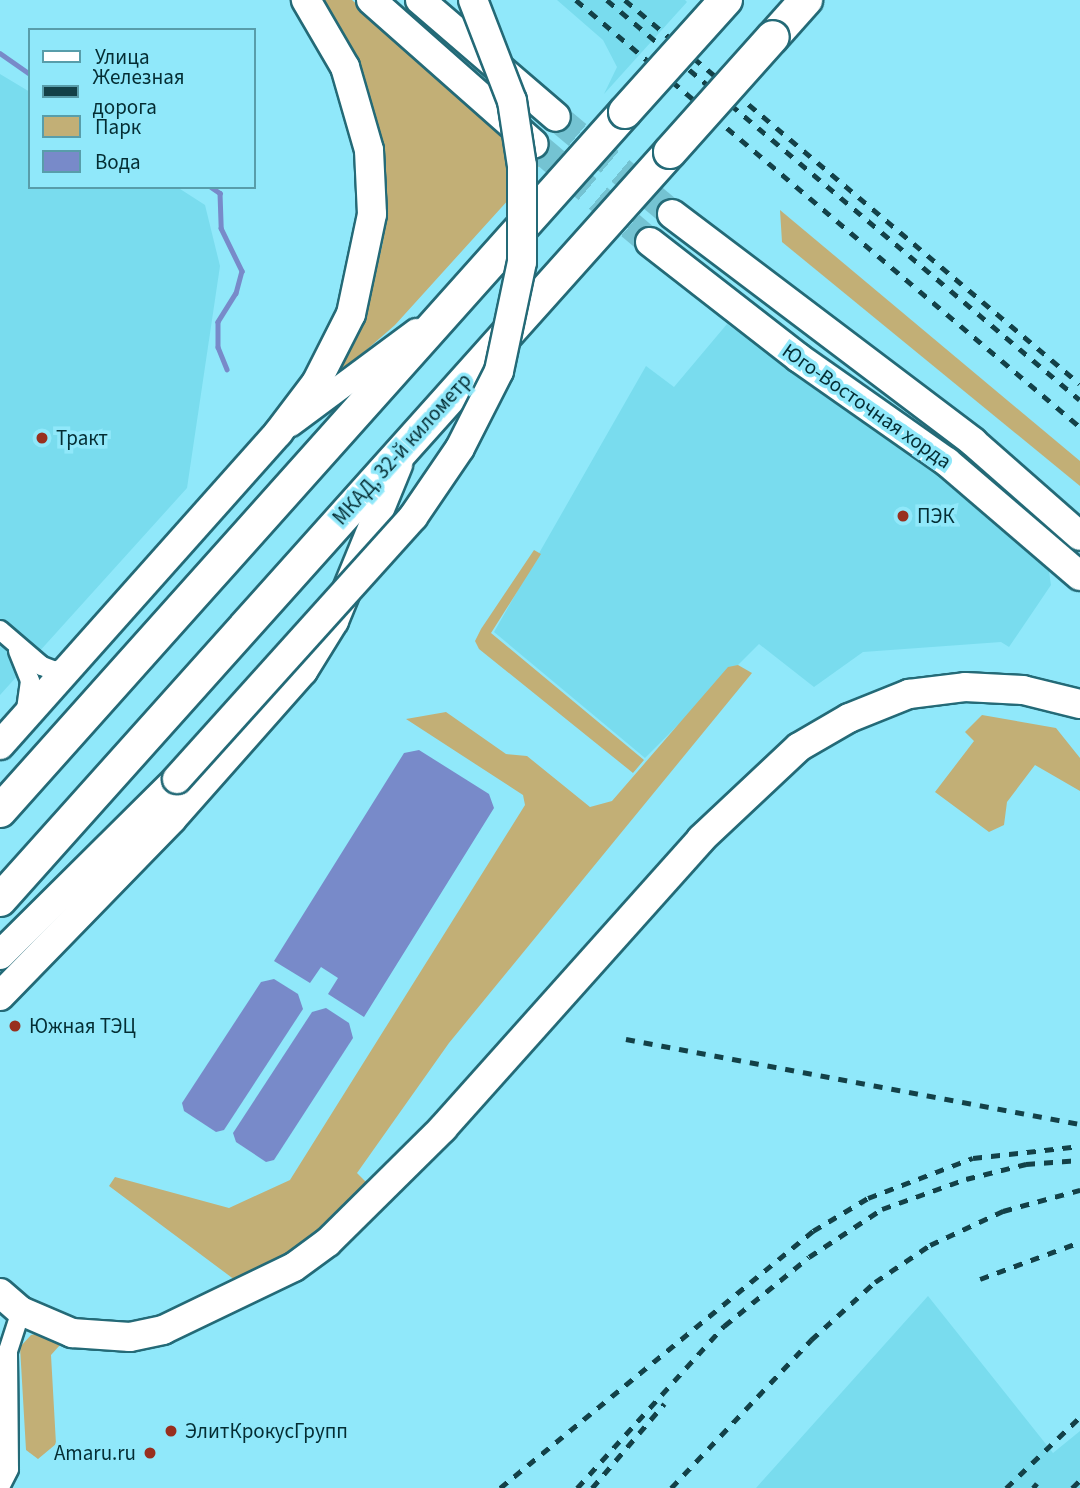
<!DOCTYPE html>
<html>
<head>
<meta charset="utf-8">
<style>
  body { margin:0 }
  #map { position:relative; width:1080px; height:1488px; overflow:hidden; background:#90e8fa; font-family:"Source Sans 3",sans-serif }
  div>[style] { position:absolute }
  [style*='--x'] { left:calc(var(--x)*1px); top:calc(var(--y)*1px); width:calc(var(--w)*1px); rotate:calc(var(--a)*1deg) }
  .built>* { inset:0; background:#79dcee }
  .green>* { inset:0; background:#c2af76 }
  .water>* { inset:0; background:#788ac9 }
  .stream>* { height:4.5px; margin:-2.25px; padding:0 2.25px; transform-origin:2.25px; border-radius:2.25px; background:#788ac9 }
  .primary-tunnel>* { height:28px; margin-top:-14px; transform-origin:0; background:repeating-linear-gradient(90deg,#74c3d2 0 28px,transparent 0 42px) }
  .roads { filter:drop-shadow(2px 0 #246a77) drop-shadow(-2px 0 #246a77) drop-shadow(0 2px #246a77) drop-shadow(0 -2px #246a77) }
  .street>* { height:18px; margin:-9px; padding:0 9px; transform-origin:9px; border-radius:9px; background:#fff }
  .secondary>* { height:24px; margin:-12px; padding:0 12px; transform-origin:12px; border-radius:12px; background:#fff }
  .primary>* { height:28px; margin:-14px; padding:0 14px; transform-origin:14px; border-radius:14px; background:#fff }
  .highway>* { height:32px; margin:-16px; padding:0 16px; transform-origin:16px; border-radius:16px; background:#fff }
  .rail>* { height:4.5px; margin-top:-2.25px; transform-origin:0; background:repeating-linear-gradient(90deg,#134148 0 9px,transparent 0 18px) }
  .bridges { filter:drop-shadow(2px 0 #246a77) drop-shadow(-2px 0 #246a77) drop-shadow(0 2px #246a77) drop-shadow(0 -2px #246a77) }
  .primary-bridge>* { height:28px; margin:-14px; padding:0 14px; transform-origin:14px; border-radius:14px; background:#fff }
  .highway-bridge>* { height:32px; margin:-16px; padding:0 16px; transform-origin:16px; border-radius:16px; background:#fff }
  .dots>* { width:19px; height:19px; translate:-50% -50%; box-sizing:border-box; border:4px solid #90e8fa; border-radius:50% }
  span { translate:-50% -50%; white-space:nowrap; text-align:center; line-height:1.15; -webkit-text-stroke:7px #90e8fa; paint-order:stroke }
  .street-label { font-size:21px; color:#042d33 }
  .poi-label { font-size:21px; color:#042d33 }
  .left { translate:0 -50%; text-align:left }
  .right { translate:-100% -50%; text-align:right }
  .legend { position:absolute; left:28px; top:28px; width:228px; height:161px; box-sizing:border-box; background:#90e8fa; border:2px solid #589daa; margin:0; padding:9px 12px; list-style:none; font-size:21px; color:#042d33 }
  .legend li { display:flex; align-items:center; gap:14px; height:35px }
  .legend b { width:35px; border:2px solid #589daa }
</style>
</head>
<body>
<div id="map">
  <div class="built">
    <div style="clip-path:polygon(557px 0,685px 0,687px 2px,604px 94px,617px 67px,603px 40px)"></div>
    <div style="clip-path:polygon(0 74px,30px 92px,30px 187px,177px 187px,205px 205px,220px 266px,187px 488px,0 695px)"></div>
    <div style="clip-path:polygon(727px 324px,893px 439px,1048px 565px,1051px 585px,1009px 647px,1001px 642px,863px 652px,814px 687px,759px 644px,645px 758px,494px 632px,646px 366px,674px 387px)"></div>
    <div style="clip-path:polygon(928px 1296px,1053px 1453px,1080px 1431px,1080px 1488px,756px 1488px)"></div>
  </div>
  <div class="green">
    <div style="clip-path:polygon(322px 0,352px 0,539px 166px,395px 325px,332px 380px,366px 314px,383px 242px,386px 190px,369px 93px,352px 50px)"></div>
    <div style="clip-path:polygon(780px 210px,1080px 461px,1080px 486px,782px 242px)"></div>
    <div style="clip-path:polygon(534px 550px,541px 554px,491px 633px,644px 760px,633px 773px,479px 649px,475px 641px,481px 629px)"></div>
    <div style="clip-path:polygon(738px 665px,752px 673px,449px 1043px,357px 1173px,366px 1182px,290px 1257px,239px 1283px,109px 1186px,115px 1177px,229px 1208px,290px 1180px,525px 805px,523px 795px,406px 719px,446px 712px,506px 754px,527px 756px,590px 807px,612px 801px,728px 667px)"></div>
    <div style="clip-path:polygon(982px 715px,1056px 728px,1080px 758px,1080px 791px,1035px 765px,1007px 802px,1004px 825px,989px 832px,935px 792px,974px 741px,965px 732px)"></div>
    <div style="clip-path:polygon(45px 1332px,60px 1345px,51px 1355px,56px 1444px,38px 1459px,26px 1450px,20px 1347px,31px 1335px)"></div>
  </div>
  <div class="water">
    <div style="clip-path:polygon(419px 750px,489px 794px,494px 808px,364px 1017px,328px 994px,338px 978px,321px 967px,310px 983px,274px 961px,404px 753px)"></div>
    <div style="clip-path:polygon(274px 979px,298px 994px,303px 1009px,224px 1130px,216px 1132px,184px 1111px,182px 1103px,261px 982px)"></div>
    <div style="clip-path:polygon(326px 1008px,349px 1023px,353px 1038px,274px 1160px,266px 1162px,236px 1142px,233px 1133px,312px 1012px)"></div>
  </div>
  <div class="stream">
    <div style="--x:0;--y:53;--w:37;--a:35"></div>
    <div style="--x:211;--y:187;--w:11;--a:34"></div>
    <div style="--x:220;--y:193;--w:35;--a:88"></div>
    <div style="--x:221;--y:228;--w:48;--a:64"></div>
    <div style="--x:242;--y:271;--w:23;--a:105"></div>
    <div style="--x:236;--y:293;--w:34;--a:122"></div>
    <div style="--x:218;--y:322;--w:25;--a:90"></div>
    <div style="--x:218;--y:347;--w:24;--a:68"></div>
  </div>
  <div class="primary-tunnel">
    <div style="--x:556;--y:117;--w:151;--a:39.9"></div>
    <div style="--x:534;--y:144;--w:152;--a:40.2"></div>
  </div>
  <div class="roads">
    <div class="street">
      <div style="--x:0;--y:630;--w:55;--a:40.6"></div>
      <div style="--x:42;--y:666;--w:14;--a:21"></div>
      <div style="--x:55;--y:671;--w:16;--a:-22"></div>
      <div style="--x:18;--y:651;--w:32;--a:68"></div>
      <div style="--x:30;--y:681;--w:30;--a:98"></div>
      <div style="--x:0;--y:1487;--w:20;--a:-63"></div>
      <div style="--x:9;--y:1469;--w:118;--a:-90.5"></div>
      <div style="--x:8;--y:1351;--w:42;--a:-72"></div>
    </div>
    <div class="secondary">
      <div style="--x:291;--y:424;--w:156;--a:-36.6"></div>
    </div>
    <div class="primary">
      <div style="--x:371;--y:0;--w:217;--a:41.5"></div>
      <div style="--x:420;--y:0;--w:179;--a:40.7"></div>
      <div style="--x:672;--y:214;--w:378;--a:37.1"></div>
      <div style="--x:973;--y:442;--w:142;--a:41.3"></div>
      <div style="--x:650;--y:242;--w:189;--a:37.9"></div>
      <div style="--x:799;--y:358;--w:181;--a:35.1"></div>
      <div style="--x:947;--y:462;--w:175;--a:40.6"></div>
      <div style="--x:0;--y:745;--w:418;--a:-48.3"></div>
      <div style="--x:278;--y:433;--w:63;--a:-52.8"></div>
      <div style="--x:316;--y:383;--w:77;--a:-63.1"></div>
      <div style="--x:351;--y:314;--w:102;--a:-78.1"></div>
      <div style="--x:372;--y:214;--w:64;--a:-92.7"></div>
      <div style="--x:369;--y:150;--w:86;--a:-106.1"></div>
      <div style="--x:345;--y:67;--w:78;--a:-120.2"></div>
      <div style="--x:0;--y:955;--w:250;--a:-44.8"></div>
      <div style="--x:0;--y:996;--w:247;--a:-45.8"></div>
      <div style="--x:172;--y:819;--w:198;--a:-48.5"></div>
      <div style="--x:303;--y:671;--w:59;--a:-58.2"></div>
      <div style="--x:334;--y:621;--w:169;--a:-67.7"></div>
      <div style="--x:0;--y:1293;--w:28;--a:41"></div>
      <div style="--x:21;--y:1311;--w:56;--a:23.3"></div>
      <div style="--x:72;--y:1333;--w:58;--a:3.9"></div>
      <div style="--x:130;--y:1337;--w:34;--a:-12"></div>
      <div style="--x:163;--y:1330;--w:145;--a:-25.7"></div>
      <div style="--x:294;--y:1267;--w:42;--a:-36.3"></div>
      <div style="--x:328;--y:1242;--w:162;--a:-44.7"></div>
      <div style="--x:443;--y:1128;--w:387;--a:-48.2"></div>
      <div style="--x:701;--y:839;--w:134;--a:-43.2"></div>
      <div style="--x:799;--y:747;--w:58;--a:-30.1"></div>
      <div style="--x:849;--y:718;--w:65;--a:-21.8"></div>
      <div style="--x:909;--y:694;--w:56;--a:-7.1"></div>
      <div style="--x:965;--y:687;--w:58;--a:3"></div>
      <div style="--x:1023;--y:690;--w:59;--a:13.8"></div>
    </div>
    <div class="highway">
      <div style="--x:773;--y:37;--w:50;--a:-48.3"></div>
      <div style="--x:0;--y:811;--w:938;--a:-48.2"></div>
      <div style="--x:0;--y:900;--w:1004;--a:-48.15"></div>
    </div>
  </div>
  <div class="rail">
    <div style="--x:576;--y:0;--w:661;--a:40.27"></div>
    <div style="--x:607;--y:0;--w:619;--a:40.22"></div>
    <div style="--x:625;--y:0;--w:595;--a:40.16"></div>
    <div style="--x:626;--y:1039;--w:462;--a:10.6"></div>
    <div style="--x:980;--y:1279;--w:107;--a:-20.3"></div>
    <div style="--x:500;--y:1488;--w:405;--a:-39.4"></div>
    <div style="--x:813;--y:1231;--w:64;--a:-31"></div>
    <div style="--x:868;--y:1198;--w:112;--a:-20.9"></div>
    <div style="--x:973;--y:1158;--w:108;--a:-6.4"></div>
    <div style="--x:577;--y:1488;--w:219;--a:-47.8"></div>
    <div style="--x:724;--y:1326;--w:109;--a:-39.1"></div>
    <div style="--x:809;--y:1257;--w:87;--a:-33.3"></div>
    <div style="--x:882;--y:1209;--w:89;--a:-19.7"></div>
    <div style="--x:966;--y:1179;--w:62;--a:-14"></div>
    <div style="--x:1026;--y:1164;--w:54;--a:-4.2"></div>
    <div style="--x:592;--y:1488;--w:111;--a:-49.4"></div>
    <div style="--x:671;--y:1488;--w:204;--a:-46.6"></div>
    <div style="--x:811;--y:1340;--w:86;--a:-42.2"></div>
    <div style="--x:875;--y:1282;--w:66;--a:-33.9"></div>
    <div style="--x:930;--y:1245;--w:81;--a:-25"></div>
    <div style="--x:1003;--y:1211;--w:80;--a:-15.3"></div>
    <div style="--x:1006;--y:1488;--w:103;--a:-43.8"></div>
    <div style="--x:1033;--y:1488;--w:6;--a:-51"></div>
    <div style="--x:1072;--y:1488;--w:11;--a:-45"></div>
  </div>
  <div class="bridges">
    <div class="primary-bridge">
      <div style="--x:177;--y:779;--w:353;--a:-48"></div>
      <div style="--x:413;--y:517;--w:83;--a:-55.7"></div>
      <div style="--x:460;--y:448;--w:86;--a:-63.1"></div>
      <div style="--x:499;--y:371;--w:111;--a:-78.1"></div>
      <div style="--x:522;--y:262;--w:96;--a:-90"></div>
      <div style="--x:522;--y:166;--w:66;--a:-98.7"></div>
      <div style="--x:512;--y:101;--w:108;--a:-111.1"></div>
    </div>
    <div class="highway-bridge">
      <div style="--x:625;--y:112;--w:151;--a:-48"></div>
      <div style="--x:670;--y:152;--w:154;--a:-48.2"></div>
    </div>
  </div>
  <div class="dots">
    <div style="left:42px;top:438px;background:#982f1e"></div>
    <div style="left:903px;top:516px;background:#982f1e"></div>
    <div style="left:15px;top:1026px;background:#982f1e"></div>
    <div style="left:171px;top:1431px;background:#982f1e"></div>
    <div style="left:150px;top:1453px;background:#982f1e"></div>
  </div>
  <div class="street-label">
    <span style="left:867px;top:406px;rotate:35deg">Юго-Восточная хорда</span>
    <span style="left:402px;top:449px;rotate:-48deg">МКАД, 32-й километр</span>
  </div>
  <div class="poi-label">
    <span class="left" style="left:56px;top:438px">Тракт</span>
    <span class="left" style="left:917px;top:516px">ПЭК</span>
    <span class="left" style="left:29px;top:1026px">Южная ТЭЦ</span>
    <span class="left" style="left:185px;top:1431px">ЭлитКрокусГрупп</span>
    <span class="right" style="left:136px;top:1453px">Amaru.ru</span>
  </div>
  <ul class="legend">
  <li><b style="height:9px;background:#fff"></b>Улица</li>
  <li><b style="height:9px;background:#134148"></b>Железная дорога</li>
  <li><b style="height:19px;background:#c2af76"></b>Парк</li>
  <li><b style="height:19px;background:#788ac9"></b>Вода</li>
  </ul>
</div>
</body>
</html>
